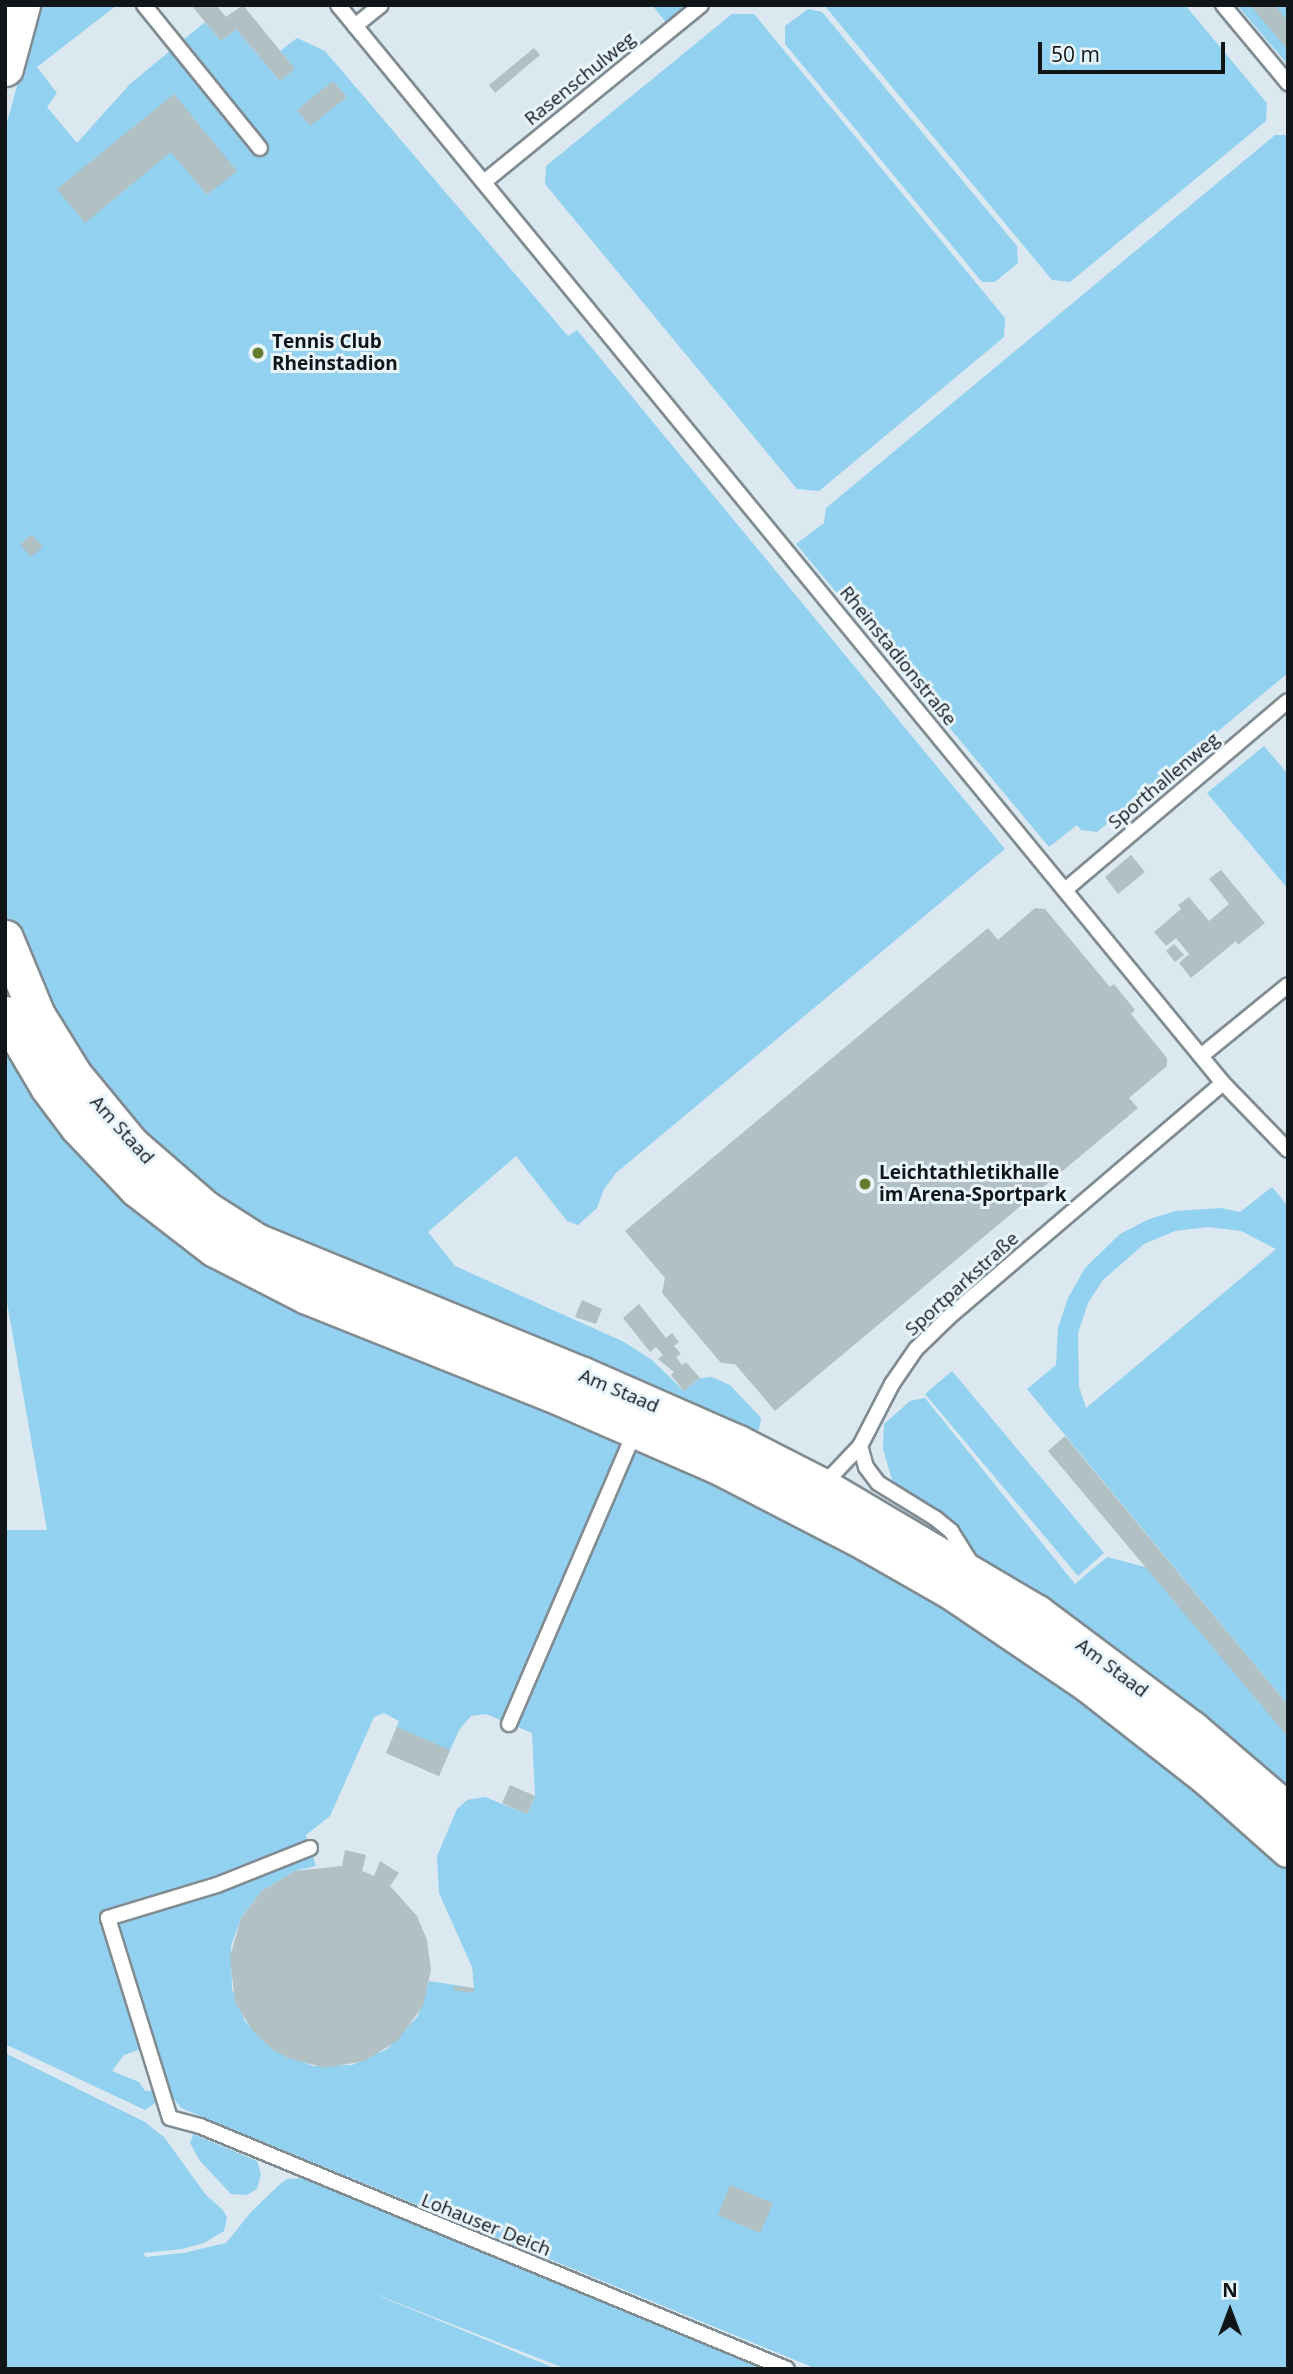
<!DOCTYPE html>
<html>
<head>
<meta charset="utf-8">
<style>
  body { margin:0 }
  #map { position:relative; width:1293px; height:2374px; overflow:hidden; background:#dbe8ef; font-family:"Open Sans",sans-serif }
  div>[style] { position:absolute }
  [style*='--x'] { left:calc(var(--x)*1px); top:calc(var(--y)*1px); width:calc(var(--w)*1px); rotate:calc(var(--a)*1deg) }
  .green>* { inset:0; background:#93d1f0 }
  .building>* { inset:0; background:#b1c0c2 }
  .roads { filter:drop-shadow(2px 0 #808c92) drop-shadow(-2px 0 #808c92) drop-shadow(0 2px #808c92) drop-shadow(0 -2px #808c92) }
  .service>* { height:14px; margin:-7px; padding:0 7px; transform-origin:7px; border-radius:7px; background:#fff }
  .tertiary>* { height:35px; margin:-17.5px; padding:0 17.5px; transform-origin:17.5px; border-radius:17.5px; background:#fff }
  .dots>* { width:19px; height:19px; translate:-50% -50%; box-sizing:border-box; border:4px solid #e9f5fc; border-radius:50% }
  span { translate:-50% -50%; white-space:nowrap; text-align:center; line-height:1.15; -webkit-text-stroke:6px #e9f5fc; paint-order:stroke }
  .street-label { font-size:19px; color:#101517 }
  .poi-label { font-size:19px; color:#101517; font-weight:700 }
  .left { translate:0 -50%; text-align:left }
  .frame { position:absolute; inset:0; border:7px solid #101517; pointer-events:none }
  .north { position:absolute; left:1195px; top:2276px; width:70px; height:70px; -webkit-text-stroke:5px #e9f5fc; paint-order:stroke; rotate:0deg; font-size:19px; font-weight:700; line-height:28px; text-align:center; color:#101517 }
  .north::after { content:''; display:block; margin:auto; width:24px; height:32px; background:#101517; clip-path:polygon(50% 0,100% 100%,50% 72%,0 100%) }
  .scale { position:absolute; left:1038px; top:42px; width:187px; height:32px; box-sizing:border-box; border:4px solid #101517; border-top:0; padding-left:9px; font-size:21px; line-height:24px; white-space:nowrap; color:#101517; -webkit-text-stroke:5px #e9f5fc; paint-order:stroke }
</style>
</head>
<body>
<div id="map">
  <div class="green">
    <div style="clip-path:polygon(39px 5px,117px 5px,37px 67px,57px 93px,47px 107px,77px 143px,130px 84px,205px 22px,221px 41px,236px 29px,280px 81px,294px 68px,280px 51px,297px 38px,325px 51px,568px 336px,577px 330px,1005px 849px,616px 1173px,604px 1189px,597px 1208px,578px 1225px,567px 1221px,516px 1156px,428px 1232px,455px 1266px,624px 1342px,652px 1360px,684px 1391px,700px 1378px,712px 1377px,730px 1385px,761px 1418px,759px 1430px,745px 1434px,259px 1230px,110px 1108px,19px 953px,5px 916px,5px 130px)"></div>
    <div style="clip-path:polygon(652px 5px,695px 5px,669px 26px)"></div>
    <div style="clip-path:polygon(824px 5px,1185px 5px,1267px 103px,1266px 121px,1070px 282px,1052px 280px)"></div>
    <div style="clip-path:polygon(1237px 5px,1288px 5px,1288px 65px)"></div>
    <div style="clip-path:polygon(808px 9px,822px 12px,1017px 246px,1018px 263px,995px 282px,982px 282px,785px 44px,785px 26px)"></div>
    <div style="clip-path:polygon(732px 14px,754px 14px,1005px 318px,1004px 337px,819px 491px,797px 489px,545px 184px,546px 166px)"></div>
    <div style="clip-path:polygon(1275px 135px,1288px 135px,1288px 673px,1097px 832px,1081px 830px,1077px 825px,1049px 847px,796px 544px,824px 523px,826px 508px)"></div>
    <div style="clip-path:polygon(1264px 746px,1288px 774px,1288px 889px,1207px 793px)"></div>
    <div style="clip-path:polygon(evenodd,5px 1044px,49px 1112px,625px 1440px,798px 1521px,950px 1608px,1074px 1692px,1243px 1828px,1288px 1870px,1288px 2369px,817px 2369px,181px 2108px,167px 2090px,150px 2046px,124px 2055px,112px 2071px,139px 2082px,145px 2091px,155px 2091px,155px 2103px,145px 2110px,5px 2044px,5px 1530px,47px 1530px,5px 1291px,5px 1044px,384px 1713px,399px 1721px,386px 1753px,439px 1776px,459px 1730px,471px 1716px,486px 1714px,532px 1733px,535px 1796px,527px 1814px,485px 1797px,467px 1800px,457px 1809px,437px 1856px,439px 1893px,472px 1967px,474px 1988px,429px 1981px,418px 2016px,387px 2049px,352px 2065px,313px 2066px,272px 2049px,245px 2021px,232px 1989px,231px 1946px,241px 1918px,262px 1891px,295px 1871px,316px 1866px,306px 1835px,330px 1816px,374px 1717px,384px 1713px)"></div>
    <div style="clip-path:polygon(evenodd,1272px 1187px,1288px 1206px,1288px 1705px,1027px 1389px,1056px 1365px,1058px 1328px,1068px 1298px,1085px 1268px,1120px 1234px,1149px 1219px,1176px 1211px,1221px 1208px,1240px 1212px,1272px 1187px,1208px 1227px,1241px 1231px,1276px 1249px,1086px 1408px,1079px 1386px,1078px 1333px,1088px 1303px,1103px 1280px,1144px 1244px,1175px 1231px,1208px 1227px)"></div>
    <div style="clip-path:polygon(952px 1371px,1104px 1553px,1078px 1576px,925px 1394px)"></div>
    <div style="clip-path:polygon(925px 1398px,1075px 1584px,1107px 1557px,1149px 1568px,1288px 1730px,1288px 1801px,986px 1572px,952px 1525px,904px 1495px,893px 1483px,883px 1449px,884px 1424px,910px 1401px)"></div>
    <div style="clip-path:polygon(5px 2053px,145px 2122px,164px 2137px,206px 2195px,223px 2210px,227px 2218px,224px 2231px,204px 2243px,182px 2249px,143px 2253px,146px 2257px,183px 2253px,226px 2243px,251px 2212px,279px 2185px,287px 2179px,305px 2178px,764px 2369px,566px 2369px,357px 2287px,557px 2369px,5px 2369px)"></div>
    <div style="clip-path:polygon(193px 2134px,257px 2161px,261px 2174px,257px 2189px,247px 2195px,231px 2194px,200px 2161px,190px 2143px)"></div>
  </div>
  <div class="building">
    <div style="clip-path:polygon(191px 5px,216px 5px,226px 17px,243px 5px,295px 69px,280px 81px,236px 29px,221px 41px)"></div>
    <div style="clip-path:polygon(1250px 5px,1274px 5px,1288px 21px,1288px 50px)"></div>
    <div style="clip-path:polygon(534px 48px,540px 55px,495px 93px,489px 85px)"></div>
    <div style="clip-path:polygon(333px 81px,347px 97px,310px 126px,297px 110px)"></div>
    <div style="clip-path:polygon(174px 94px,237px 171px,207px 195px,171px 152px,85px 223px,57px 189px)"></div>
    <div style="clip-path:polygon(32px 534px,43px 547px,31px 557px,20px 544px)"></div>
    <div style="clip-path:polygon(1131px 855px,1145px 872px,1118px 894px,1105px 877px)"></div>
    <div style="clip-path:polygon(1221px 870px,1265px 923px,1238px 945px,1236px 941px,1191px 978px,1179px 963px,1189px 954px,1176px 938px,1166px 946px,1154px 932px,1181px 909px,1178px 905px,1189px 897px,1209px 921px,1229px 904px,1209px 879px)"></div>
    <div style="clip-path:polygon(1035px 908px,1045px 909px,1110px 987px,1114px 984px,1135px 1010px,1131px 1014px,1167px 1058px,1167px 1066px,1129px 1098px,1138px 1108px,775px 1411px,735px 1364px,721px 1363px,662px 1293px,665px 1278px,625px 1231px,988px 928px,998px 940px)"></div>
    <div style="clip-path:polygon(1174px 944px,1184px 955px,1175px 962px,1166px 951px)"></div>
    <div style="clip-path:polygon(582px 1300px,602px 1309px,596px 1324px,575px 1317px)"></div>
    <div style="clip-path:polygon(639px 1304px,666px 1338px,672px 1333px,679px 1342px,674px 1346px,681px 1354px,676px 1357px,682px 1365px,686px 1362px,700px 1378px,684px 1391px,671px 1375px,674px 1372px,658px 1359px,663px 1355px,656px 1347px,650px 1352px,623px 1318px)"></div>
    <div style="clip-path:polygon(1065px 1436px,1288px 1705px,1288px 1737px,1048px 1451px)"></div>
    <div style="clip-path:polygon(397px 1727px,450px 1750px,439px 1776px,386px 1753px)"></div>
    <div style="clip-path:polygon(510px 1785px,535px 1796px,527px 1814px,502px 1803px)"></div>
    <div style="clip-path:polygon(345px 1850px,366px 1855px,362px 1871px,374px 1876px,380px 1861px,399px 1873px,390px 1886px,417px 1916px,427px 1940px,431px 1970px,423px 2006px,398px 2040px,365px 2061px,325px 2068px,288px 2058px,272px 2049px,252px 2030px,235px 2002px,230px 1957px,241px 1918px,262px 1891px,295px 1871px,342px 1866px)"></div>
    <div style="clip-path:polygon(454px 1986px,474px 1988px,473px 1993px,453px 1990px)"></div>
    <div style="clip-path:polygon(730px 2185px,773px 2203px,760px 2233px,718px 2215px)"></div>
  </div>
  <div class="roads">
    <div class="service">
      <div style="--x:144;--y:5;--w:184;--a:51"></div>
      <div style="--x:338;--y:5;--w:1395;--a:50.62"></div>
      <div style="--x:1223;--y:1083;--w:93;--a:45.9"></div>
      <div style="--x:1223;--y:5;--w:102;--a:50.2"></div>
      <div style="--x:355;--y:26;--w:33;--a:-39"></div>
      <div style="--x:484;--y:182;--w:280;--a:-39.2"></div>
      <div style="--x:1065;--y:890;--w:292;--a:-40.3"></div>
      <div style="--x:1201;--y:1056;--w:112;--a:-39.2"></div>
      <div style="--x:860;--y:1446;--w:22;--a:74"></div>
      <div style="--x:866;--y:1467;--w:20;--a:53"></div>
      <div style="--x:878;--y:1483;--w:67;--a:31.6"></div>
      <div style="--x:935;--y:1518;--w:21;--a:39"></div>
      <div style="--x:951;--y:1531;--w:38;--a:58"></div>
      <div style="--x:823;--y:1485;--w:54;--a:-46.5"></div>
      <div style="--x:860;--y:1446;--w:70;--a:-62.7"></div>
      <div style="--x:892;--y:1384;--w:42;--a:-55.6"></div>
      <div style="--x:916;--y:1349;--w:46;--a:-44.1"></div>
      <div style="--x:949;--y:1317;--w:360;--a:-40.5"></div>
      <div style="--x:509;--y:1724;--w:319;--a:-66.7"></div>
      <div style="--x:310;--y:1848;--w:100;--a:158.3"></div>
      <div style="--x:217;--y:1885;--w:114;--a:163.2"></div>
      <div style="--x:108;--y:1918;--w:209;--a:72.8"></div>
      <div style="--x:170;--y:2118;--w:31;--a:15"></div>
      <div style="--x:200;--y:2126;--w:635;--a:22.49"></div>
    </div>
    <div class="tertiary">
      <div style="--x:5;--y:68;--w:65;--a:-74.9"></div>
      <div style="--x:5;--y:938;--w:83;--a:67.4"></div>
      <div style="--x:37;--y:1015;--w:70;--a:58.3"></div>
      <div style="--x:74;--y:1075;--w:91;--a:50.4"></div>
      <div style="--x:132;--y:1145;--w:98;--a:40.9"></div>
      <div style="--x:206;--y:1209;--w:59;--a:32.6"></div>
      <div style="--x:256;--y:1241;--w:353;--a:22.3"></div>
      <div style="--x:583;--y:1375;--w:169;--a:23.7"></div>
      <div style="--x:738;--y:1443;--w:94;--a:27.1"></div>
      <div style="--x:822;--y:1486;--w:250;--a:30.6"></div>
      <div style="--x:1037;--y:1613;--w:194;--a:36.8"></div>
      <div style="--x:1192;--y:1729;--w:126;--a:40.5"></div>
      <div style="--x:5;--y:1014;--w:85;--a:59.5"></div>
      <div style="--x:48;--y:1087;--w:50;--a:53.1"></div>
      <div style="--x:78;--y:1127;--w:86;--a:46.4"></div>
      <div style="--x:137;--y:1189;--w:98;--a:37.6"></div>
      <div style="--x:215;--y:1249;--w:103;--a:27.1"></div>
      <div style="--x:307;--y:1296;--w:262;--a:21.8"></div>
      <div style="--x:550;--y:1393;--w:183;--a:23.5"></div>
      <div style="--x:718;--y:1466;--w:165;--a:27.3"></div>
      <div style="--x:865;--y:1542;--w:103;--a:29.8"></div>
      <div style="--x:954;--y:1593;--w:162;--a:34.2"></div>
      <div style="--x:1088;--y:1684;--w:152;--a:38.1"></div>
      <div style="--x:1208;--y:1778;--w:107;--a:41.6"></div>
    </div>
  </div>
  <div class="dots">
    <div style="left:258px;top:353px;background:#667d2f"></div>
    <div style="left:865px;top:1184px;background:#667d2f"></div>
  </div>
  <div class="street-label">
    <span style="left:580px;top:79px;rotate:-39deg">Rasenschulweg</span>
    <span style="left:898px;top:656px;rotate:51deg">Rheinstadionstraße</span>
    <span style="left:1164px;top:781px;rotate:-40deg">Sporthallenweg</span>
    <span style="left:122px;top:1130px;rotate:48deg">Am Staad</span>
    <span style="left:962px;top:1284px;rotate:-42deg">Sportparkstraße</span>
    <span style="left:619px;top:1391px;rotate:23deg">Am Staad</span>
    <span style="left:1112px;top:1668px;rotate:37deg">Am Staad</span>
    <span style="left:486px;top:2225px;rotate:22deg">Lohauser Deich</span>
  </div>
  <div class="poi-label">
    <span class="left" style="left:272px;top:353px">Tennis Club<br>Rheinstadion</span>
    <span class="left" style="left:879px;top:1184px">Leichtathletikhalle<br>im Arena-Sportpark</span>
  </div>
  <div class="frame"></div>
  <div class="north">N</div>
  <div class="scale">50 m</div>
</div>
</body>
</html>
